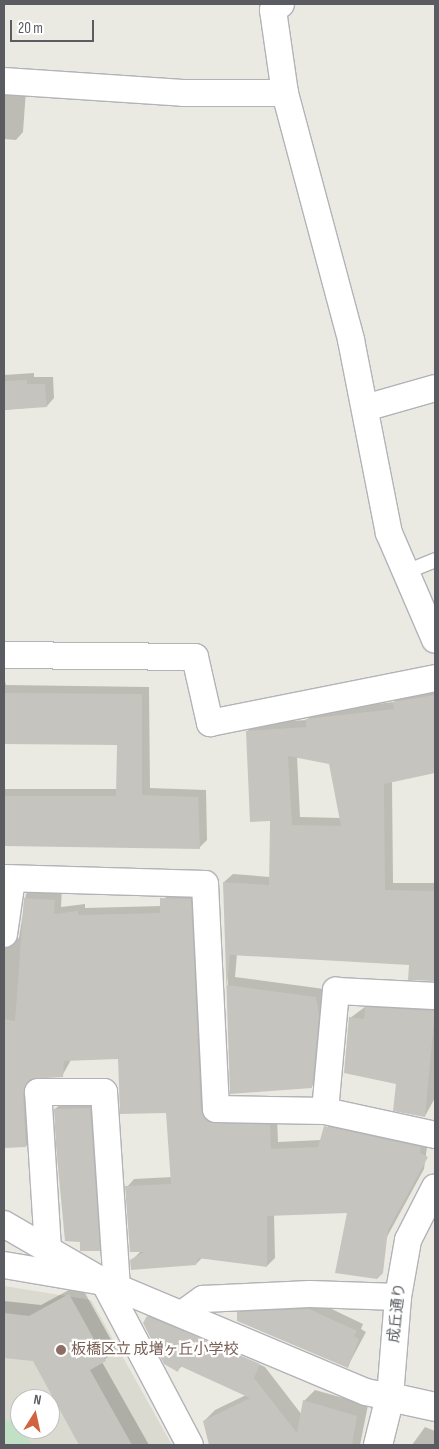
<!DOCTYPE html>
<html>
<head>
<meta charset="utf-8">
<style>
  body { margin:0 }
  #map { position:relative; width:439px; height:1449px; overflow:hidden; background:#ebeae2; font-family:"Sofia Sans Condensed","Noto Sans JP",sans-serif }
  div>[style] { position:absolute }
  [style*='--x'] { left:calc(var(--x)*1px); top:calc(var(--y)*1px); width:calc(var(--w)*1px); rotate:calc(var(--a)*1deg) }
  .education>* { inset:0; background:#dbdad0 }
  .green>* { inset:0; background:#c1e0c6 }
  .shadow>* { inset:0; background:#0003 }
  .building>* { inset:0; background:#c6c4be }
  .roads { filter:drop-shadow(1px 0 #b2b3b8) drop-shadow(-1px 0 #b2b3b8) drop-shadow(0 1px #b2b3b8) drop-shadow(0 -1px #b2b3b8) }
  .lane>* { height:14px; margin:-7px; padding:0 7px; transform-origin:7px; border-radius:7px; background:#fff }
  .street>* { height:26px; margin:-13px; padding:0 13px; transform-origin:13px; border-radius:13px; background:#fff }
  .secondary>* { height:28px; margin:-14px; padding:0 14px; transform-origin:14px; border-radius:14px; background:#fff }
  .dots>* { width:14px; height:14px; translate:-50% -50%; box-sizing:border-box; border:2px solid #fff; border-radius:50% }
  span { translate:-50% -50%; white-space:nowrap; text-align:center; line-height:1.15; -webkit-text-stroke:4.5px #fff; paint-order:stroke }
  .street-label { font-size:15px; color:#5a5c61 }
  .education-label { font-size:15px; color:#785e54 }
  .left { translate:0 -50%; text-align:left }
  .frame { position:absolute; inset:0; border:5px solid #5a5c61; pointer-events:none }
  .north { position:absolute; left:10px; top:1389px; width:50px; height:50px; box-sizing:border-box; background:#fff; border:1px solid #bdbec0; border-radius:50%; rotate:10deg; font-size:14px; font-weight:700; line-height:20px; text-align:center; color:#5a5c61 }
  .north::after { content:''; display:block; margin:auto; width:18px; height:22px; background:#d26341; clip-path:polygon(50% 0,100% 100%,50% 72%,0 100%) }
  .scale { position:absolute; left:10px; top:20px; width:84px; height:22px; box-sizing:border-box; border:2px solid #5a5c61; border-top:0; padding-left:6px; font-size:15px; line-height:18px; white-space:nowrap; color:#5a5c61; -webkit-text-stroke:4px #fff; paint-order:stroke }
</style>
</head>
<body>
<div id="map">
  <div class="education">
    <div style="clip-path:polygon(evenodd,4px 1286px,91px 1300px,172px 1445px,4px 1445px,4px 1286px,20px 1399px,50px 1399px,50px 1429px,20px 1429px,20px 1399px)"></div>
  </div>
  <div class="green">
    <div style="clip-path:polygon(4px 1420px,20px 1424px,32px 1445px,4px 1445px)"></div>
  </div>
  <div class="shadow">
    <div style="clip-path:polygon(4px 86px,26px 90px,23px 132px,16px 140px,4px 139px)"></div>
    <div style="clip-path:polygon(34px 373px,34px 377px,53px 377px,54px 398px,47px 406px,4px 410px,4px 375px)"></div>
    <div style="clip-path:polygon(4px 678px,6px 685px,149px 687px,150px 788px,206px 790px,207px 840px,199px 848px,4px 845px,4px 789px,117px 789px,118px 744px,4px 743px)"></div>
    <div style="clip-path:polygon(evenodd,435px 688px,435px 771px,392px 781px,393px 883px,435px 883px,435px 981px,409px 978px,411px 963px,237px 954px,235px 977px,324px 989px,320px 1078px,311px 1087px,232px 1093px,224px 882px,233px 874px,270px 877px,271px 820px,247px 732px,255px 723px,307px 720px,315px 711px,394px 702px,402px 694px,435px 688px,297px 756px,330px 762px,341px 818px,300px 817px,297px 756px)"></div>
    <div style="clip-path:polygon(34px 887px,62px 887px,61px 907px,85px 904px,85px 908px,161px 906px,169px 891px,198px 891px,211px 1110px,277px 1118px,278px 1142px,321px 1140px,332px 1119px,428px 1140px,424px 1169px,370px 1268px,349px 1212px,274px 1214px,275px 1258px,267px 1266px,202px 1258px,196px 1264px,132px 1260px,141px 1251px,127px 1187px,134px 1179px,172px 1177px,167px 1112px,119px 1058px,71px 1060px,62px 1076px,33px 1078px,34px 1138px,26px 1146px,4px 1146px,4px 937px,10px 942px,19px 938px,26px 894px)"></div>
    <div style="clip-path:polygon(376px 999px,435px 1001px,435px 1098px,425px 1116px,350px 1018px)"></div>
    <div style="clip-path:polygon(97px 1102px,106px 1243px,99px 1250px,55px 1109px,62px 1103px)"></div>
    <div style="clip-path:polygon(80px 1284px,116px 1349px,102px 1362px,149px 1445px,80px 1445px,33px 1360px,4px 1357px,4px 1301px,41px 1305px)"></div>
    <div style="clip-path:polygon(317px 1302px,363px 1324px,361px 1329px,366px 1332px,348px 1366px,238px 1313px,245px 1306px)"></div>
    <div style="clip-path:polygon(159px 1306px,270px 1353px,265px 1365px,159px 1320px,265px 1367px,302px 1415px,304px 1401px,315px 1390px,368px 1405px,360px 1445px,211px 1445px,204px 1421px,215px 1410px,246px 1395px,183px 1365px,178px 1370px,148px 1317px)"></div>
    <div style="clip-path:polygon(425px 1427px,435px 1431px,435px 1445px,412px 1445px)"></div>
  </div>
  <div class="building">
    <div style="clip-path:polygon(27px 380px,27px 384px,45px 384px,47px 407px,4px 410px,4px 381px)"></div>
    <div style="clip-path:polygon(4px 693px,142px 694px,142px 795px,198px 797px,200px 849px,4px 846px,4px 796px,116px 796px,117px 745px,4px 744px)"></div>
    <div style="clip-path:polygon(evenodd,435px 695px,435px 773px,384px 784px,385px 890px,435px 891px,435px 981px,408px 980px,409px 965px,230px 955px,227px 985px,316px 997px,319px 1015px,312px 1088px,230px 1094px,223px 882px,269px 885px,270px 821px,250px 822px,246px 731px,306px 727px,306px 719px,394px 709px,392px 702px,435px 695px,288px 756px,329px 764px,341px 826px,292px 825px,288px 756px)"></div>
    <div style="clip-path:polygon(24px 898px,55px 900px,54px 914px,78px 911px,78px 915px,160px 913px,160px 898px,191px 899px,201px 1110px,208px 1122px,270px 1125px,271px 1149px,318px 1147px,324px 1126px,421px 1147px,420px 1153px,428px 1157px,388px 1230px,383px 1273px,377px 1279px,335px 1273px,347px 1213px,267px 1216px,267px 1267px,198px 1258px,196px 1265px,131px 1270px,130px 1260px,144px 1252px,130px 1252px,125px 1186px,171px 1184px,166px 1113px,120px 1114px,118px 1059px,64px 1061px,63px 1077px,30px 1079px,23px 1093px,26px 1147px,4px 1148px,4px 1019px,15px 1021px)"></div>
    <div style="clip-path:polygon(365px 1007px,435px 1011px,425px 1117px,393px 1111px,396px 1084px,344px 1073px,349px 1017px,364px 1019px)"></div>
    <div style="clip-path:polygon(90px 1108px,100px 1251px,80px 1251px,80px 1242px,65px 1241px,56px 1146px,54px 1109px)"></div>
    <div style="clip-path:polygon(69px 1294px,106px 1361px,90px 1370px,132px 1445px,79px 1445px,33px 1361px,4px 1358px,4px 1313px,29px 1316px)"></div>
    <div style="clip-path:polygon(309px 1309px,357px 1331px,354px 1336px,359px 1339px,348px 1368px,237px 1321px,237px 1312px)"></div>
    <div style="clip-path:polygon(147px 1316px,260px 1364px,254px 1378px,297px 1433px,303px 1400px,357px 1416px,352px 1445px,209px 1445px,203px 1421px,250px 1398px,180px 1366px,178px 1372px,164px 1364px,143px 1323px)"></div>
  </div>
  <div class="roads">
    <div class="lane">
      <div style="--x:406;--y:572;--w:31;--a:-22"></div>
    </div>
    <div class="street">
      <div style="--x:281;--y:4;--w:10;--a:143"></div>
      <div style="--x:273;--y:10;--w:84;--a:81.8"></div>
      <div style="--x:285;--y:93;--w:256;--a:75"></div>
      <div style="--x:351;--y:340;--w:197;--a:78.9"></div>
      <div style="--x:389;--y:533;--w:116;--a:66.7"></div>
      <div style="--x:4;--y:81;--w:179;--a:3.8"></div>
      <div style="--x:183;--y:93;--w:102;--a:0"></div>
      <div style="--x:365;--y:408;--w:73;--a:-15.9"></div>
      <div style="--x:4;--y:655;--w:191;--a:0.6"></div>
      <div style="--x:195;--y:657;--w:68;--a:77.2"></div>
      <div style="--x:210;--y:723;--w:229;--a:-11.3"></div>
      <div style="--x:4;--y:878;--w:201;--a:1.7"></div>
      <div style="--x:205;--y:884;--w:225;--a:87.2"></div>
      <div style="--x:216;--y:1109;--w:109;--a:1.1"></div>
      <div style="--x:325;--y:1111;--w:113;--a:12.3"></div>
      <div style="--x:4;--y:934;--w:56;--a:-81.7"></div>
      <div style="--x:325;--y:1111;--w:121;--a:-84.8"></div>
      <div style="--x:336;--y:991;--w:99;--a:2.9"></div>
      <div style="--x:4;--y:1224;--w:116;--a:30.1"></div>
      <div style="--x:104;--y:1282;--w:284;--a:22.8"></div>
      <div style="--x:366;--y:1392;--w:25;--a:12"></div>
      <div style="--x:390;--y:1397;--w:100;--a:-85.4"></div>
      <div style="--x:398;--y:1297;--w:58;--a:-80"></div>
      <div style="--x:408;--y:1240;--w:59;--a:-63"></div>
      <div style="--x:48;--y:1249;--w:157;--a:-93.6"></div>
      <div style="--x:38;--y:1092;--w:66;--a:0"></div>
      <div style="--x:104;--y:1092;--w:195;--a:86.2"></div>
      <div style="--x:4;--y:1265;--w:101;--a:9.6"></div>
      <div style="--x:104;--y:1282;--w:184;--a:62.2"></div>
      <div style="--x:182;--y:1314;--w:26;--a:-36"></div>
      <div style="--x:203;--y:1299;--w:107;--a:-2.7"></div>
      <div style="--x:310;--y:1294;--w:88;--a:2"></div>
    </div>
    <div class="secondary">
      <div style="--x:378;--y:1445;--w:49;--a:-76"></div>
      <div style="--x:390;--y:1397;--w:46;--a:12.5"></div>
    </div>
  </div>
  <div class="dots">
    <div style="left:61px;top:1350px;background:#8d6e63"></div>
  </div>
  <div class="street-label">
    <span style="left:397px;top:1313px;rotate:-84deg">成丘通り</span>
  </div>
  <div class="education-label">
    <span class="left" style="left:71px;top:1350px">板橋区立 成増ヶ丘小学校</span>
  </div>
  <div class="frame"></div>
  <div class="north">N</div>
  <div class="scale">20 m</div>
</div>
</body>
</html>
